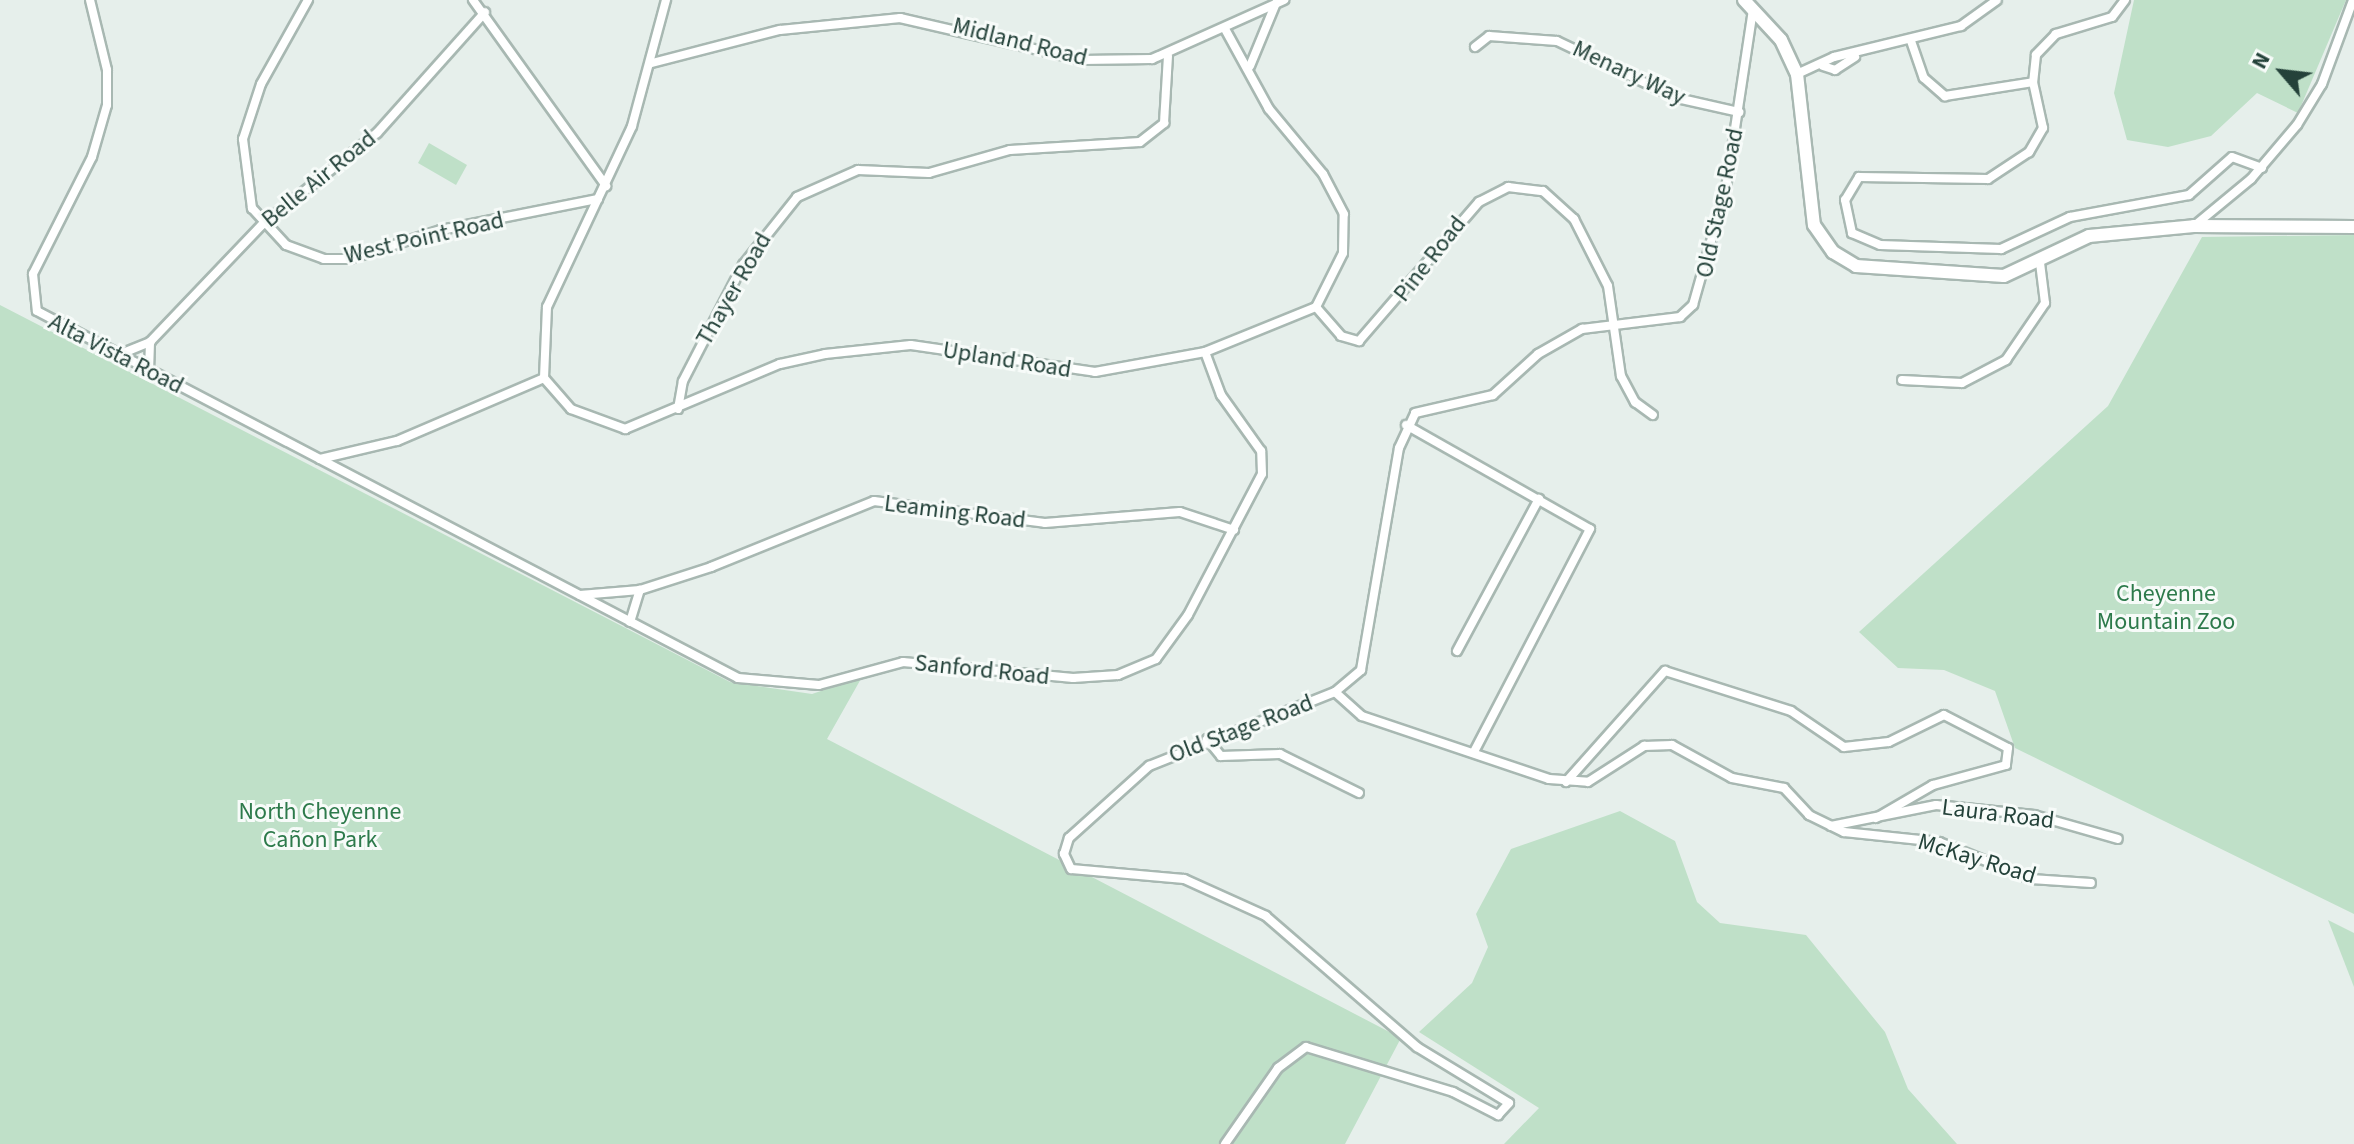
<!DOCTYPE html>
<html>
<head>
<meta charset="utf-8">
<style>
  body { margin:0 }
  #map { position:relative; width:2354px; height:1144px; overflow:hidden; background:#e6efeb; font-family:"Source Sans 3",sans-serif }
  div>[style] { position:absolute }
  [style*='--x'] { left:calc(var(--x)*1px); top:calc(var(--y)*1px); width:calc(var(--w)*1px); rotate:calc(var(--a)*1deg) }
  .green>* { inset:0; background:#bfe0c8 }
  .roads { filter:drop-shadow(2px 0 #a8b8b2) drop-shadow(-2px 0 #a8b8b2) drop-shadow(0 2px #a8b8b2) drop-shadow(0 -2px #a8b8b2) }
  .street>* { height:8px; margin:-4px; padding:0 4px; transform-origin:4px; border-radius:4px; background:#fff }
  .secondary>* { height:12px; margin:-6px; padding:0 6px; transform-origin:6px; border-radius:6px; background:#fff }
  span { translate:-50% -50%; white-space:nowrap; text-align:center; line-height:1.15; -webkit-text-stroke:6px #f7fbf9; paint-order:stroke }
  .street-label { font-size:24px; color:#24423a }
  .park-label { font-size:24px; color:#2d7a4b }
  .north { position:absolute; left:2242px; top:32px; width:80px; height:80px; -webkit-text-stroke:6px #f7fbf9; paint-order:stroke; rotate:298deg; font-size:22px; font-weight:700; line-height:32px; text-align:center; color:#24423a }
  .north::after { content:''; display:block; margin:auto; width:28px; height:36px; background:#24423a; clip-path:polygon(50% 0,100% 100%,50% 72%,0 100%) }
</style>
</head>
<body>
<div id="map">
  <div class="green">
    <div style="clip-path:polygon(2134px 0,2346px 0,2298px 113px,2257px 93px,2211px 136px,2168px 147px,2127px 140px,2114px 93px)"></div>
    <div style="clip-path:polygon(429px 143px,467px 165px,456px 185px,418px 163px)"></div>
    <div style="clip-path:polygon(2354px 235px,2354px 914px,2015px 748px,1995px 691px,1944px 670px,1898px 668px,1859px 632px,2108px 406px,2202px 237px)"></div>
    <div style="clip-path:polygon(0 305px,730px 682px,812px 694px,862px 677px,827px 739px,1401px 1038px,1345px 1144px,0 1144px)"></div>
    <div style="clip-path:polygon(1620px 811px,1675px 841px,1697px 902px,1720px 923px,1806px 935px,1885px 1032px,1908px 1089px,1957px 1144px,1504px 1144px,1539px 1108px,1419px 1032px,1472px 983px,1488px 947px,1476px 914px,1511px 849px)"></div>
    <div style="clip-path:polygon(2328px 920px,2354px 933px,2354px 987px)"></div>
  </div>
  <div class="roads">
    <div class="street">
      <div style="--x:90;--y:0;--w:72;--a:76.3"></div>
      <div style="--x:107;--y:70;--w:35;--a:90"></div>
      <div style="--x:107;--y:105;--w:54;--a:106.1"></div>
      <div style="--x:92;--y:157;--w:131;--a:116.8"></div>
      <div style="--x:33;--y:274;--w:37;--a:84"></div>
      <div style="--x:37;--y:311;--w:791;--a:27.63"></div>
      <div style="--x:738;--y:678;--w:81;--a:4.9"></div>
      <div style="--x:819;--y:685;--w:87;--a:-15.3"></div>
      <div style="--x:903;--y:662;--w:171;--a:5.4"></div>
      <div style="--x:1073;--y:678;--w:45;--a:-3.8"></div>
      <div style="--x:1118;--y:675;--w:41;--a:-22.8"></div>
      <div style="--x:1156;--y:659;--w:54;--a:-54"></div>
      <div style="--x:1188;--y:615;--w:159;--a:-62.3"></div>
      <div style="--x:1262;--y:474;--w:23;--a:-92"></div>
      <div style="--x:1261;--y:451;--w:69;--a:-125.5"></div>
      <div style="--x:1221;--y:395;--w:46;--a:-110.4"></div>
      <div style="--x:308;--y:0;--w:96;--a:119.2"></div>
      <div style="--x:261;--y:84;--w:58;--a:108.1"></div>
      <div style="--x:243;--y:139;--w:70;--a:82.6"></div>
      <div style="--x:252;--y:208;--w:50;--a:47.4"></div>
      <div style="--x:286;--y:245;--w:40;--a:20.2"></div>
      <div style="--x:324;--y:259;--w:26;--a:0"></div>
      <div style="--x:350;--y:259;--w:96;--a:-17.7"></div>
      <div style="--x:441;--y:230;--w:160;--a:-11.2"></div>
      <div style="--x:473;--y:0;--w:229;--a:54.4"></div>
      <div style="--x:2125;--y:0;--w:21;--a:127"></div>
      <div style="--x:2112;--y:17;--w:59;--a:163.1"></div>
      <div style="--x:2056;--y:34;--w:29;--a:134"></div>
      <div style="--x:2036;--y:55;--w:27;--a:96"></div>
      <div style="--x:2033;--y:82;--w:47;--a:77.7"></div>
      <div style="--x:2043;--y:128;--w:28;--a:120"></div>
      <div style="--x:2029;--y:152;--w:49;--a:146.6"></div>
      <div style="--x:1988;--y:179;--w:129;--a:-179.1"></div>
      <div style="--x:1859;--y:177;--w:27;--a:121"></div>
      <div style="--x:1845;--y:200;--w:34;--a:78"></div>
      <div style="--x:1852;--y:233;--w:30;--a:23"></div>
      <div style="--x:1880;--y:245;--w:121;--a:1.9"></div>
      <div style="--x:2001;--y:249;--w:76;--a:-24.9"></div>
      <div style="--x:2070;--y:217;--w:121;--a:-10.5"></div>
      <div style="--x:2189;--y:195;--w:57;--a:-41.5"></div>
      <div style="--x:2232;--y:157;--w:32;--a:20"></div>
      <div style="--x:1911;--y:41;--w:39;--a:71"></div>
      <div style="--x:1924;--y:78;--w:28;--a:41"></div>
      <div style="--x:1945;--y:96;--w:89;--a:-9"></div>
      <div style="--x:1475;--y:47;--w:18;--a:-38"></div>
      <div style="--x:1489;--y:36;--w:68;--a:4.2"></div>
      <div style="--x:1557;--y:41;--w:133;--a:25.4"></div>
      <div style="--x:1677;--y:98;--w:64;--a:12.7"></div>
      <div style="--x:652;--y:63;--w:132;--a:-14.5"></div>
      <div style="--x:780;--y:30;--w:121;--a:-5.7"></div>
      <div style="--x:900;--y:18;--w:187;--a:13"></div>
      <div style="--x:1082;--y:60;--w:70;--a:-0.8"></div>
      <div style="--x:1152;--y:59;--w:145;--a:-24.1"></div>
      <div style="--x:1250;--y:66;--w:68;--a:-67.6"></div>
      <div style="--x:1823;--y:66;--w:13;--a:18"></div>
      <div style="--x:1835;--y:70;--w:24;--a:-33"></div>
      <div style="--x:1797;--y:74;--w:41;--a:-24.7"></div>
      <div style="--x:1834;--y:57;--w:131;--a:-13.7"></div>
      <div style="--x:1961;--y:26;--w:44;--a:-35.8"></div>
      <div style="--x:2194;--y:226;--w:74;--a:-39.5"></div>
      <div style="--x:2251;--y:179;--w:71;--a:-49.6"></div>
      <div style="--x:2297;--y:125;--w:48;--a:-58.6"></div>
      <div style="--x:2322;--y:84;--w:90;--a:-69.7"></div>
      <div style="--x:1316;--y:307;--w:38;--a:49"></div>
      <div style="--x:1341;--y:336;--w:19;--a:16"></div>
      <div style="--x:1359;--y:341;--w:184;--a:-49.2"></div>
      <div style="--x:1479;--y:202;--w:33;--a:-27"></div>
      <div style="--x:1508;--y:187;--w:35;--a:7"></div>
      <div style="--x:1543;--y:191;--w:42;--a:42.1"></div>
      <div style="--x:1574;--y:219;--w:75;--a:63.1"></div>
      <div style="--x:1608;--y:286;--w:91;--a:81.8"></div>
      <div style="--x:1621;--y:376;--w:30;--a:62"></div>
      <div style="--x:1635;--y:402;--w:22;--a:36"></div>
      <div style="--x:118;--y:355;--w:35;--a:-22"></div>
      <div style="--x:150;--y:342;--w:162;--a:-46.3"></div>
      <div style="--x:262;--y:225;--w:147;--a:-38.7"></div>
      <div style="--x:377;--y:133;--w:162;--a:-48.2"></div>
      <div style="--x:149;--y:371;--w:29;--a:-88"></div>
      <div style="--x:544;--y:378;--w:41;--a:48.9"></div>
      <div style="--x:571;--y:409;--w:58;--a:20.3"></div>
      <div style="--x:625;--y:429;--w:168;--a:-22.8"></div>
      <div style="--x:780;--y:364;--w:46;--a:-12.5"></div>
      <div style="--x:825;--y:354;--w:86;--a:-6"></div>
      <div style="--x:911;--y:345;--w:186;--a:8.3"></div>
      <div style="--x:1095;--y:372;--w:112;--a:-10.3"></div>
      <div style="--x:1205;--y:352;--w:120;--a:-22.1"></div>
      <div style="--x:1316;--y:307;--w:60;--a:-63.4"></div>
      <div style="--x:1343;--y:253;--w:39;--a:-89"></div>
      <div style="--x:1344;--y:214;--w:45;--a:-117.7"></div>
      <div style="--x:1323;--y:174;--w:85;--a:-129.7"></div>
      <div style="--x:1269;--y:109;--w:91;--a:-118.8"></div>
      <div style="--x:1902;--y:380;--w:60;--a:2.9"></div>
      <div style="--x:1962;--y:383;--w:50;--a:-27.6"></div>
      <div style="--x:2006;--y:360;--w:69;--a:-55.6"></div>
      <div style="--x:2045;--y:303;--w:40;--a:-97.1"></div>
      <div style="--x:678;--y:409;--w:28;--a:-80"></div>
      <div style="--x:683;--y:381;--w:131;--a:-62.7"></div>
      <div style="--x:743;--y:265;--w:87;--a:-51.5"></div>
      <div style="--x:797;--y:197;--w:67;--a:-23.9"></div>
      <div style="--x:858;--y:170;--w:71;--a:2.4"></div>
      <div style="--x:929;--y:173;--w:84;--a:-15.9"></div>
      <div style="--x:1010;--y:150;--w:130;--a:-3.5"></div>
      <div style="--x:1140;--y:142;--w:31;--a:-38"></div>
      <div style="--x:1164;--y:123;--w:67;--a:-86.6"></div>
      <div style="--x:1406;--y:425;--w:211;--a:29.5"></div>
      <div style="--x:1590;--y:529;--w:251;--a:117.5"></div>
      <div style="--x:320;--y:459;--w:79;--a:-13.2"></div>
      <div style="--x:397;--y:441;--w:160;--a:-23.2"></div>
      <div style="--x:544;--y:378;--w:71;--a:-87.6"></div>
      <div style="--x:547;--y:307;--w:200;--a:-64.8"></div>
      <div style="--x:632;--y:126;--w:131;--a:-74.9"></div>
      <div style="--x:580;--y:595;--w:60;--a:-4.8"></div>
      <div style="--x:640;--y:590;--w:75;--a:-17.9"></div>
      <div style="--x:711;--y:567;--w:176;--a:-22"></div>
      <div style="--x:874;--y:501;--w:172;--a:7.3"></div>
      <div style="--x:1045;--y:523;--w:135;--a:-4.7"></div>
      <div style="--x:1180;--y:512;--w:57;--a:18.4"></div>
      <div style="--x:630;--y:622;--w:34;--a:-73"></div>
      <div style="--x:1457;--y:651;--w:173;--a:-61.7"></div>
      <div style="--x:1335;--y:692;--w:36;--a:42"></div>
      <div style="--x:1362;--y:716;--w:197;--a:18.6"></div>
      <div style="--x:1549;--y:779;--w:39;--a:4"></div>
      <div style="--x:1588;--y:782;--w:67;--a:-32.7"></div>
      <div style="--x:1644;--y:746;--w:28;--a:-2"></div>
      <div style="--x:1672;--y:745;--w:68;--a:28.8"></div>
      <div style="--x:1732;--y:778;--w:53;--a:10.9"></div>
      <div style="--x:1784;--y:788;--w:37;--a:47"></div>
      <div style="--x:1809;--y:815;--w:39;--a:26"></div>
      <div style="--x:1844;--y:832;--w:96;--a:6"></div>
      <div style="--x:1939;--y:842;--w:99;--a:21.9"></div>
      <div style="--x:2031;--y:879;--w:60;--a:3.8"></div>
      <div style="--x:1207;--y:739;--w:22;--a:51"></div>
      <div style="--x:1221;--y:756;--w:59;--a:-1.9"></div>
      <div style="--x:1280;--y:754;--w:88;--a:26.3"></div>
      <div style="--x:1566;--y:782;--w:149;--a:-48.3"></div>
      <div style="--x:1665;--y:671;--w:132;--a:17.6"></div>
      <div style="--x:1791;--y:711;--w:64;--a:34.2"></div>
      <div style="--x:1844;--y:747;--w:45;--a:-6.3"></div>
      <div style="--x:1889;--y:742;--w:61;--a:-26.1"></div>
      <div style="--x:1944;--y:715;--w:72;--a:27.3"></div>
      <div style="--x:2008;--y:748;--w:17;--a:97"></div>
      <div style="--x:2006;--y:765;--w:76;--a:164.7"></div>
      <div style="--x:1933;--y:785;--w:66;--a:149.9"></div>
      <div style="--x:1831;--y:826;--w:107;--a:-11.3"></div>
      <div style="--x:1936;--y:805;--w:99;--a:5.8"></div>
      <div style="--x:2034;--y:815;--w:87;--a:15.9"></div>
      <div style="--x:1225;--y:1144;--w:93;--a:-55.1"></div>
      <div style="--x:1278;--y:1068;--w:35;--a:-37"></div>
      <div style="--x:1306;--y:1047;--w:154;--a:17"></div>
      <div style="--x:1453;--y:1092;--w:51;--a:27.1"></div>
      <div style="--x:1498;--y:1115;--w:16;--a:-47"></div>
      <div style="--x:1509;--y:1103;--w:108;--a:-148.7"></div>
      <div style="--x:1417;--y:1047;--w:200;--a:-139.1"></div>
      <div style="--x:1266;--y:916;--w:90;--a:-155.7"></div>
      <div style="--x:1184;--y:879;--w:113;--a:-174.9"></div>
      <div style="--x:1071;--y:869;--w:17;--a:-115"></div>
      <div style="--x:1064;--y:854;--w:17;--a:-73"></div>
      <div style="--x:1069;--y:838;--w:108;--a:-42"></div>
      <div style="--x:1149;--y:766;--w:200;--a:-21.7"></div>
      <div style="--x:1335;--y:692;--w:34;--a:-40"></div>
      <div style="--x:1361;--y:670;--w:225;--a:-80.3"></div>
      <div style="--x:1399;--y:448;--w:38;--a:-65"></div>
      <div style="--x:1415;--y:413;--w:80;--a:-13"></div>
      <div style="--x:1493;--y:395;--w:61;--a:-42.3"></div>
      <div style="--x:1538;--y:354;--w:51;--a:-29.6"></div>
      <div style="--x:1582;--y:329;--w:99;--a:-7"></div>
      <div style="--x:1680;--y:317;--w:18;--a:-43"></div>
      <div style="--x:1693;--y:305;--w:122;--a:-74.2"></div>
      <div style="--x:1726;--y:188;--w:181;--a:-81.4"></div>
    </div>
    <div class="secondary">
      <div style="--x:1744;--y:0;--w:54;--a:47.2"></div>
      <div style="--x:1781;--y:40;--w:38;--a:65"></div>
      <div style="--x:1797;--y:74;--w:152;--a:83.6"></div>
      <div style="--x:1814;--y:225;--w:33;--a:55"></div>
      <div style="--x:1833;--y:252;--w:27;--a:31"></div>
      <div style="--x:1856;--y:266;--w:148;--a:3.9"></div>
      <div style="--x:2004;--y:276;--w:94;--a:-25.2"></div>
      <div style="--x:2089;--y:236;--w:105;--a:-5.4"></div>
      <div style="--x:2194;--y:226;--w:160;--a:0.4"></div>
    </div>
  </div>
  <div class="street-label">
    <span style="left:1020px;top:42px;rotate:14deg">Midland Road</span>
    <span style="left:1629px;top:73px;rotate:25deg">Menary Way</span>
    <span style="left:319px;top:179px;rotate:-39deg">Belle Air Road</span>
    <span style="left:1720px;top:203px;rotate:-78deg">Old Stage Road</span>
    <span style="left:424px;top:238px;rotate:-13deg">West Point Road</span>
    <span style="left:1430px;top:259px;rotate:-52deg">Pine Road</span>
    <span style="left:734px;top:289px;rotate:-60deg">Thayer Road</span>
    <span style="left:116px;top:354px;rotate:27deg">Alta Vista Road</span>
    <span style="left:1007px;top:360px;rotate:9deg">Upland Road</span>
    <span style="left:955px;top:512px;rotate:7deg">Leaming Road</span>
    <span style="left:982px;top:670px;rotate:6deg">Sanford Road</span>
    <span style="left:1241px;top:729px;rotate:-21deg">Old Stage Road</span>
    <span style="left:1998px;top:814px;rotate:7deg">Laura Road</span>
    <span style="left:1977px;top:859px;rotate:17deg">McKay Road</span>
  </div>
  <div class="park-label">
    <span style="left:2166px;top:608px">Cheyenne<br>Mountain Zoo</span>
    <span style="left:320px;top:826px">North Cheyenne<br>Cañon Park</span>
  </div>
  <div class="north">N</div>
</div>
</body>
</html>
